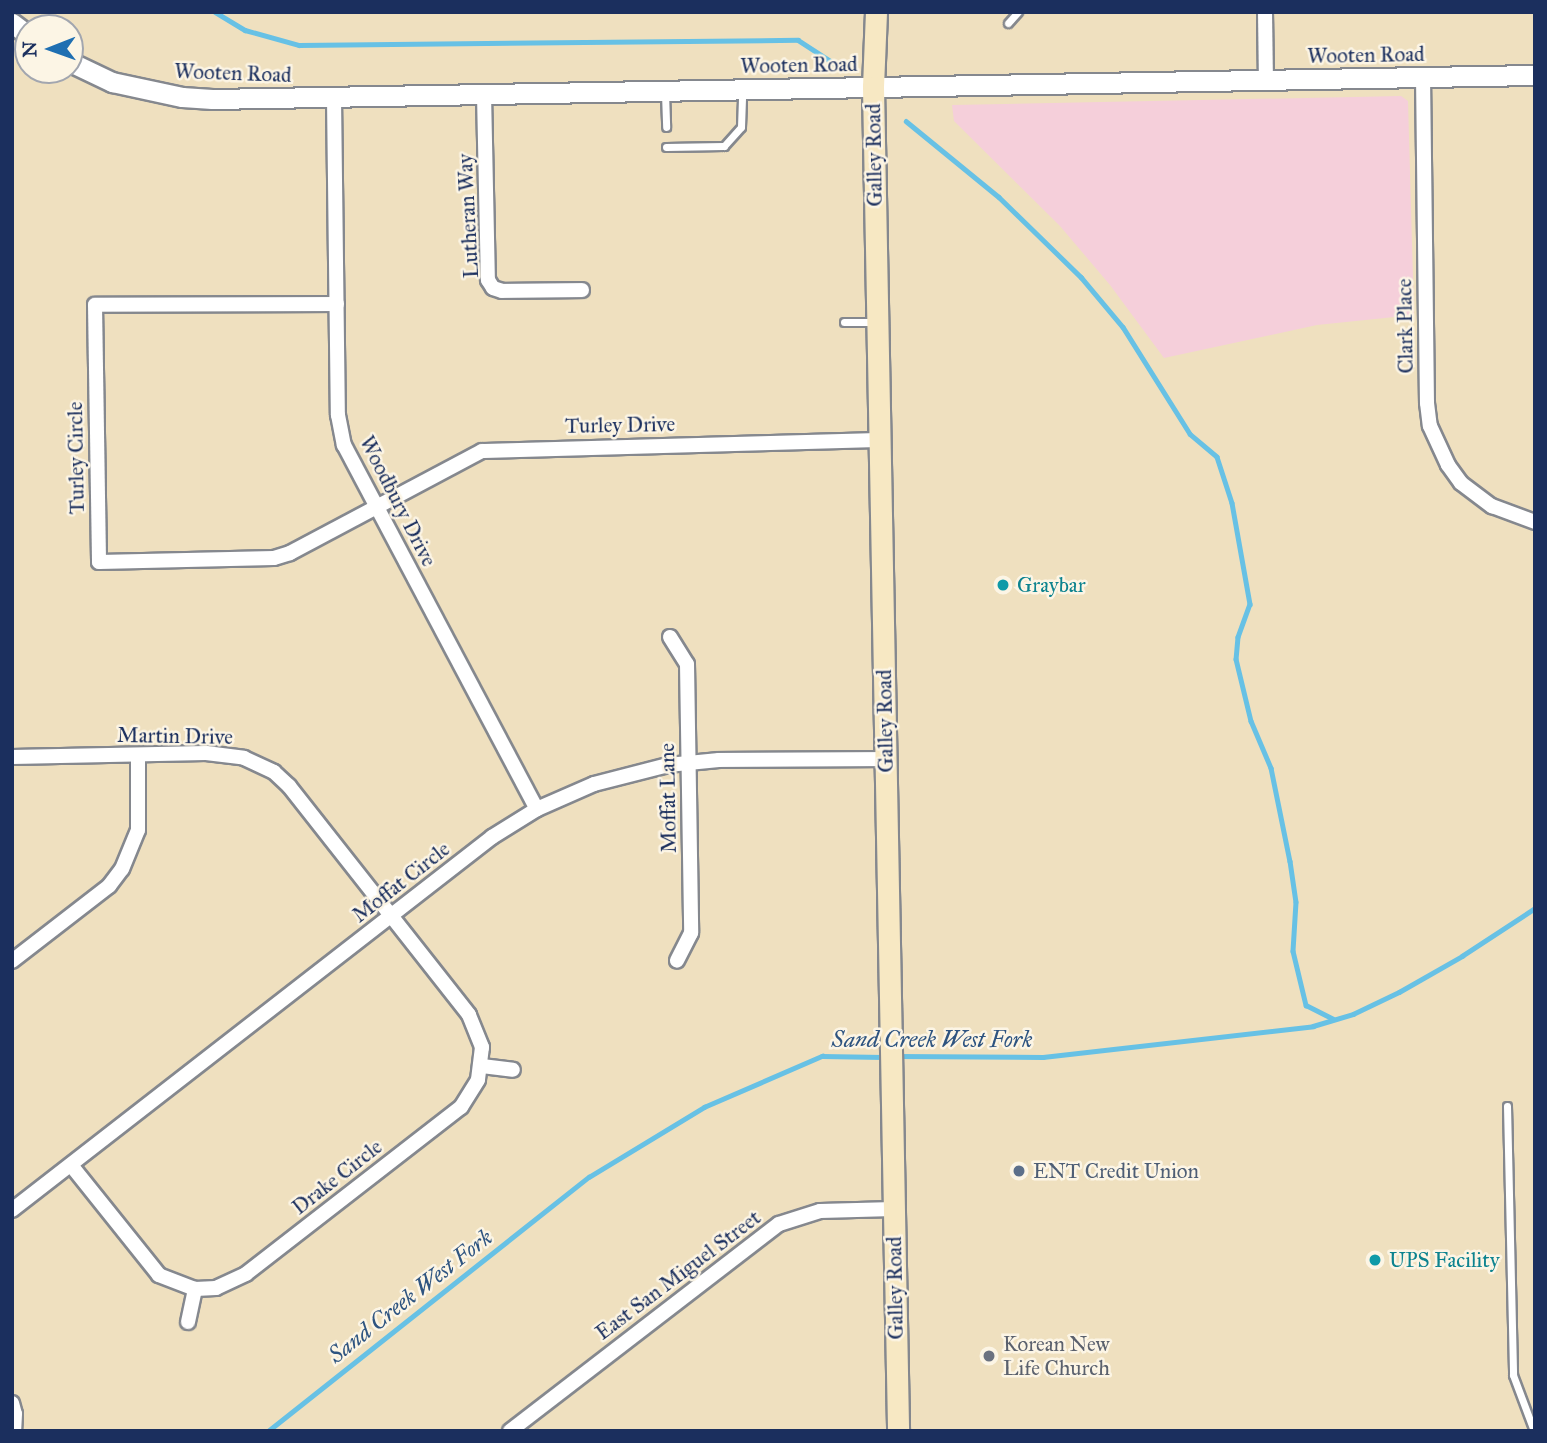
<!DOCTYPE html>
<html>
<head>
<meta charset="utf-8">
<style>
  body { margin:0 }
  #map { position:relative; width:1547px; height:1443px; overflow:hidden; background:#efe0bf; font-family:"IM FELL Great Primer",serif }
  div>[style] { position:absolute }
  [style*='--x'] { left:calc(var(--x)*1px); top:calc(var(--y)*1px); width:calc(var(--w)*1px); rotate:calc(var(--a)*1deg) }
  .built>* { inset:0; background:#f5cfda }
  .stream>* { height:4.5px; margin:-2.25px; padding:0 2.25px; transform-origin:2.25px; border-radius:2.25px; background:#67c1e5 }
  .roads { filter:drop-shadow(2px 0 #85888e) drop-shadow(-2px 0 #85888e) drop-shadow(0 2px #85888e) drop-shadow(0 -2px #85888e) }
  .service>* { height:7px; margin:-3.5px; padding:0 3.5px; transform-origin:3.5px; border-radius:3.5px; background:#fff }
  .minor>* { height:14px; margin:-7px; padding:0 7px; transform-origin:7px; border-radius:7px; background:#fff }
  .tertiary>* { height:19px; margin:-9.5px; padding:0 9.5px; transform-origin:9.5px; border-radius:9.5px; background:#fff }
  .secondary>* { height:21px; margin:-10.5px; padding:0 10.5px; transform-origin:10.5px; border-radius:10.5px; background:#f7e8c3 }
  .dots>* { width:19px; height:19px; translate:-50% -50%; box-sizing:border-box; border:4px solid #fcf5e5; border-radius:50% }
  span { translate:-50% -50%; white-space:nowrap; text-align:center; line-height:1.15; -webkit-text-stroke:5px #fcf5e5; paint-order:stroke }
  .street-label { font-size:21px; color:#1b2f5e }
  .culture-label { font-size:21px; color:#0d838f }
  .left { translate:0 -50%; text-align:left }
  .service-label { font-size:21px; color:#4e5e75 }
  .worship-label { font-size:21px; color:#5b616d }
  .water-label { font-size:23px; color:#2e5480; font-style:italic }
  .frame { position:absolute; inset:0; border:14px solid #1b2f5e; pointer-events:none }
  .north { position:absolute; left:14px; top:14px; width:70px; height:70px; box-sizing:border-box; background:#fcf5e5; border:2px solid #a2a6af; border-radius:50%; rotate:269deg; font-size:19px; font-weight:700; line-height:28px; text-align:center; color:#1b2f5e }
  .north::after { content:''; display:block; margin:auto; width:24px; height:32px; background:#1f6fb2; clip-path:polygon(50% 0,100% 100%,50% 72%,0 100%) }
</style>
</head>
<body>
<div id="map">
  <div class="built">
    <div style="clip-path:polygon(1401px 96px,1408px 101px,1414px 315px,1317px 325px,1164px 358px,1110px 285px,1060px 226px,954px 121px,952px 105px)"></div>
  </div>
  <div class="stream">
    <div style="--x:215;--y:12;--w:35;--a:31"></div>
    <div style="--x:245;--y:30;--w:56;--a:15.5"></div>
    <div style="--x:299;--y:45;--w:499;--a:-0.6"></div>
    <div style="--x:798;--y:40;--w:44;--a:33"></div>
    <div style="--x:906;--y:121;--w:120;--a:39.3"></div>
    <div style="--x:999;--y:197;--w:115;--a:44.3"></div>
    <div style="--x:1081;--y:277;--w:65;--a:50"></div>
    <div style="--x:1123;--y:327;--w:126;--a:57.9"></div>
    <div style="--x:1190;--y:434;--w:35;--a:40"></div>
    <div style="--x:1217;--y:457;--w:48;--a:71.9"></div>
    <div style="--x:1232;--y:503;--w:103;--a:79.9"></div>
    <div style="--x:1250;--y:604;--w:35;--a:110"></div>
    <div style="--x:1238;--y:637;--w:22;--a:95"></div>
    <div style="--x:1236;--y:659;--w:64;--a:76.4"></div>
    <div style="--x:1251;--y:721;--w:51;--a:66.9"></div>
    <div style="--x:1271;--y:768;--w:95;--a:78.5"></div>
    <div style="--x:1290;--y:861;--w:41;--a:81.7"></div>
    <div style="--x:1296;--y:902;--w:49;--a:93.5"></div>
    <div style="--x:1293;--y:951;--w:56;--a:76.5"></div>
    <div style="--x:1306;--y:1005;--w:30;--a:27"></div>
    <div style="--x:896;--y:1056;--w:147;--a:0.4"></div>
    <div style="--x:1043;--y:1057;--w:272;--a:-6.5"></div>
    <div style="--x:1313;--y:1026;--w:42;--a:-16.7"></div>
    <div style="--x:1353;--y:1014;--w:51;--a:-25.6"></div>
    <div style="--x:1399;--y:992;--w:73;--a:-29.7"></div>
    <div style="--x:1462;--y:956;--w:87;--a:-33.3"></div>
    <div style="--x:268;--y:1431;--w:409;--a:-38.4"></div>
    <div style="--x:589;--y:1177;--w:135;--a:-31.3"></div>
    <div style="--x:704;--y:1107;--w:129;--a:-23.4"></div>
    <div style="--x:822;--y:1056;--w:61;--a:0.9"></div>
  </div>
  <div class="roads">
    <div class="service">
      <div style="--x:1008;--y:23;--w:15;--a:-48"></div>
      <div style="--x:665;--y:93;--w:34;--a:88"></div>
      <div style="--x:666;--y:147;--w:58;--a:-1"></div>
      <div style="--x:724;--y:146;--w:25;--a:-48"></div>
      <div style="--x:741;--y:127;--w:37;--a:-88"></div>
      <div style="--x:844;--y:322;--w:30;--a:0"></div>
      <div style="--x:1507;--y:1106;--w:269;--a:88.7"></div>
      <div style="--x:1513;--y:1375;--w:60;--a:69.4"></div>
    </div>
    <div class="minor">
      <div style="--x:1265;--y:12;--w:68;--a:89.2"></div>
      <div style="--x:1423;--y:76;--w:327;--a:89.3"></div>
      <div style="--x:1427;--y:403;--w:23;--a:83"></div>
      <div style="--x:1430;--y:426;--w:43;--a:65.2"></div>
      <div style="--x:1448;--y:465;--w:22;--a:54"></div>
      <div style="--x:1461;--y:483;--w:39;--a:37"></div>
      <div style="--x:1492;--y:506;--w:46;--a:20.4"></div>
      <div style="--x:484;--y:94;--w:186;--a:88.8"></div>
      <div style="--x:488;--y:280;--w:9;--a:58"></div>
      <div style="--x:493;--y:288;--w:9;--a:18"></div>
      <div style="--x:502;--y:291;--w:80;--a:-0.7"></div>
      <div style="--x:334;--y:98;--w:317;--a:89.3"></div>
      <div style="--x:338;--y:415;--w:31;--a:79"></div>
      <div style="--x:344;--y:445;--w:412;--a:62.1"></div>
      <div style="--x:337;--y:304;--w:242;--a:179.8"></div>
      <div style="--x:95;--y:305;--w:257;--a:89.1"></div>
      <div style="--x:99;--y:562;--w:175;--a:-1.3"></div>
      <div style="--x:274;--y:558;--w:17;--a:-17"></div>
      <div style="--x:290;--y:553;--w:217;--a:-28"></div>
      <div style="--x:482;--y:451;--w:398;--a:-1.6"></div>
      <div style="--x:670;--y:637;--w:32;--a:58"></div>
      <div style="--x:687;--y:664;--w:269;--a:89.1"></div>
      <div style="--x:691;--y:933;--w:31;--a:117"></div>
      <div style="--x:12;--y:757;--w:194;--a:-1.2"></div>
      <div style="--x:206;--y:753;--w:38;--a:7"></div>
      <div style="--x:244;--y:758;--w:33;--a:25"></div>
      <div style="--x:274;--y:772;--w:21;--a:43"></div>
      <div style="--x:289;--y:786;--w:291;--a:51.8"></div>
      <div style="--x:469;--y:1015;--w:35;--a:68"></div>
      <div style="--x:482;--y:1047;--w:33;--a:97"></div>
      <div style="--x:478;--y:1080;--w:32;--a:122"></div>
      <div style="--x:461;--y:1107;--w:272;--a:142.2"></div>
      <div style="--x:246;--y:1274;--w:33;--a:155"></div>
      <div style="--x:216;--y:1288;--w:21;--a:177"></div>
      <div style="--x:195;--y:1289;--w:39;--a:-159"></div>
      <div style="--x:159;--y:1275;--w:141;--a:-128.7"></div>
      <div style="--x:12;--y:961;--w:123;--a:-37.7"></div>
      <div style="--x:109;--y:886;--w:21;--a:-53"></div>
      <div style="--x:122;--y:869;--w:42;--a:-67.7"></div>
      <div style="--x:138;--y:830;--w:75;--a:-90"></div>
      <div style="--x:482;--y:1066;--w:31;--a:7"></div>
      <div style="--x:12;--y:1210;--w:608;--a:-37.85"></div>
      <div style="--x:492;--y:837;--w:53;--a:-31.9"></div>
      <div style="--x:537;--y:809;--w:62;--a:-23.7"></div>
      <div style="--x:594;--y:784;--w:76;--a:-14.4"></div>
      <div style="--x:668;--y:765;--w:51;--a:-5.6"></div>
      <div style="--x:719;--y:760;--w:167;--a:-0.3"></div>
      <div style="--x:188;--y:1322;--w:34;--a:-78"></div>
      <div style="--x:12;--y:1403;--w:11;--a:75"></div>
      <div style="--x:15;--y:1414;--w:17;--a:93"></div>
      <div style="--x:510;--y:1431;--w:339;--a:-37.6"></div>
      <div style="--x:779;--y:1224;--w:43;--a:-17.6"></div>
      <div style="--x:820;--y:1211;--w:74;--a:-1.5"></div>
    </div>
    <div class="tertiary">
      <div style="--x:12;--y:23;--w:20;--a:37"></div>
      <div style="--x:70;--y:62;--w:47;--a:25.5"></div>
      <div style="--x:112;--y:82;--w:72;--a:12.1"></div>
      <div style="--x:182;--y:97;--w:30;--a:4"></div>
      <div style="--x:212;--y:99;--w:1323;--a:-1.04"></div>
    </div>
    <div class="secondary">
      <div style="--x:876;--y:12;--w:75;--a:92.3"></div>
      <div style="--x:873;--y:87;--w:1344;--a:88.93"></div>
    </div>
  </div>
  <div class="dots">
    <div style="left:1003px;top:585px;background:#0f9aa8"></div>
    <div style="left:1019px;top:1171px;background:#5c6f8a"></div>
    <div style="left:1375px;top:1260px;background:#0f9aa8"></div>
    <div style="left:989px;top:1356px;background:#6b7280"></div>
  </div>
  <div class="street-label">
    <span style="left:1366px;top:55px;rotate:-1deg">Wooten Road</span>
    <span style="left:799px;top:65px;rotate:-1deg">Wooten Road</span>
    <span style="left:233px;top:73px;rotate:2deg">Wooten Road</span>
    <span style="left:874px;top:155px;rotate:-91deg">Galley Road</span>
    <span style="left:468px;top:216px;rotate:-93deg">Lutheran Way</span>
    <span style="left:1405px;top:326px;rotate:-91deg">Clark Place</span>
    <span style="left:620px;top:425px;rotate:-1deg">Turley Drive</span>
    <span style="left:76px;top:458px;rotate:-91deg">Turley Circle</span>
    <span style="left:398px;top:501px;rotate:63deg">Woodbury Drive</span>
    <span style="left:885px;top:721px;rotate:-91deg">Galley Road</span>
    <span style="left:175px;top:736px;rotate:1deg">Martin Drive</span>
    <span style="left:668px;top:798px;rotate:-91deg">Moffat Lane</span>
    <span style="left:401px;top:882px;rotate:-38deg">Moffat Circle</span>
    <span style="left:337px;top:1177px;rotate:-38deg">Drake Circle</span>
    <span style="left:678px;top:1275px;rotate:-37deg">East San Miguel Street</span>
    <span style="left:895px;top:1288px;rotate:-91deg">Galley Road</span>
  </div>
  <div class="culture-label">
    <span class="left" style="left:1017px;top:585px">Graybar</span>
    <span class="left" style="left:1389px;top:1260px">UPS Facility</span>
  </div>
  <div class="service-label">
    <span class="left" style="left:1033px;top:1171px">ENT Credit Union</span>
  </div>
  <div class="worship-label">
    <span class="left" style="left:1003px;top:1356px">Korean New<br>Life Church</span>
  </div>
  <div class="water-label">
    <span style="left:932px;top:1039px">Sand Creek West Fork</span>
    <span style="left:410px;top:1296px;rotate:-38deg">Sand Creek West Fork</span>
  </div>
  <div class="frame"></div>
  <div class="north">N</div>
</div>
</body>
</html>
